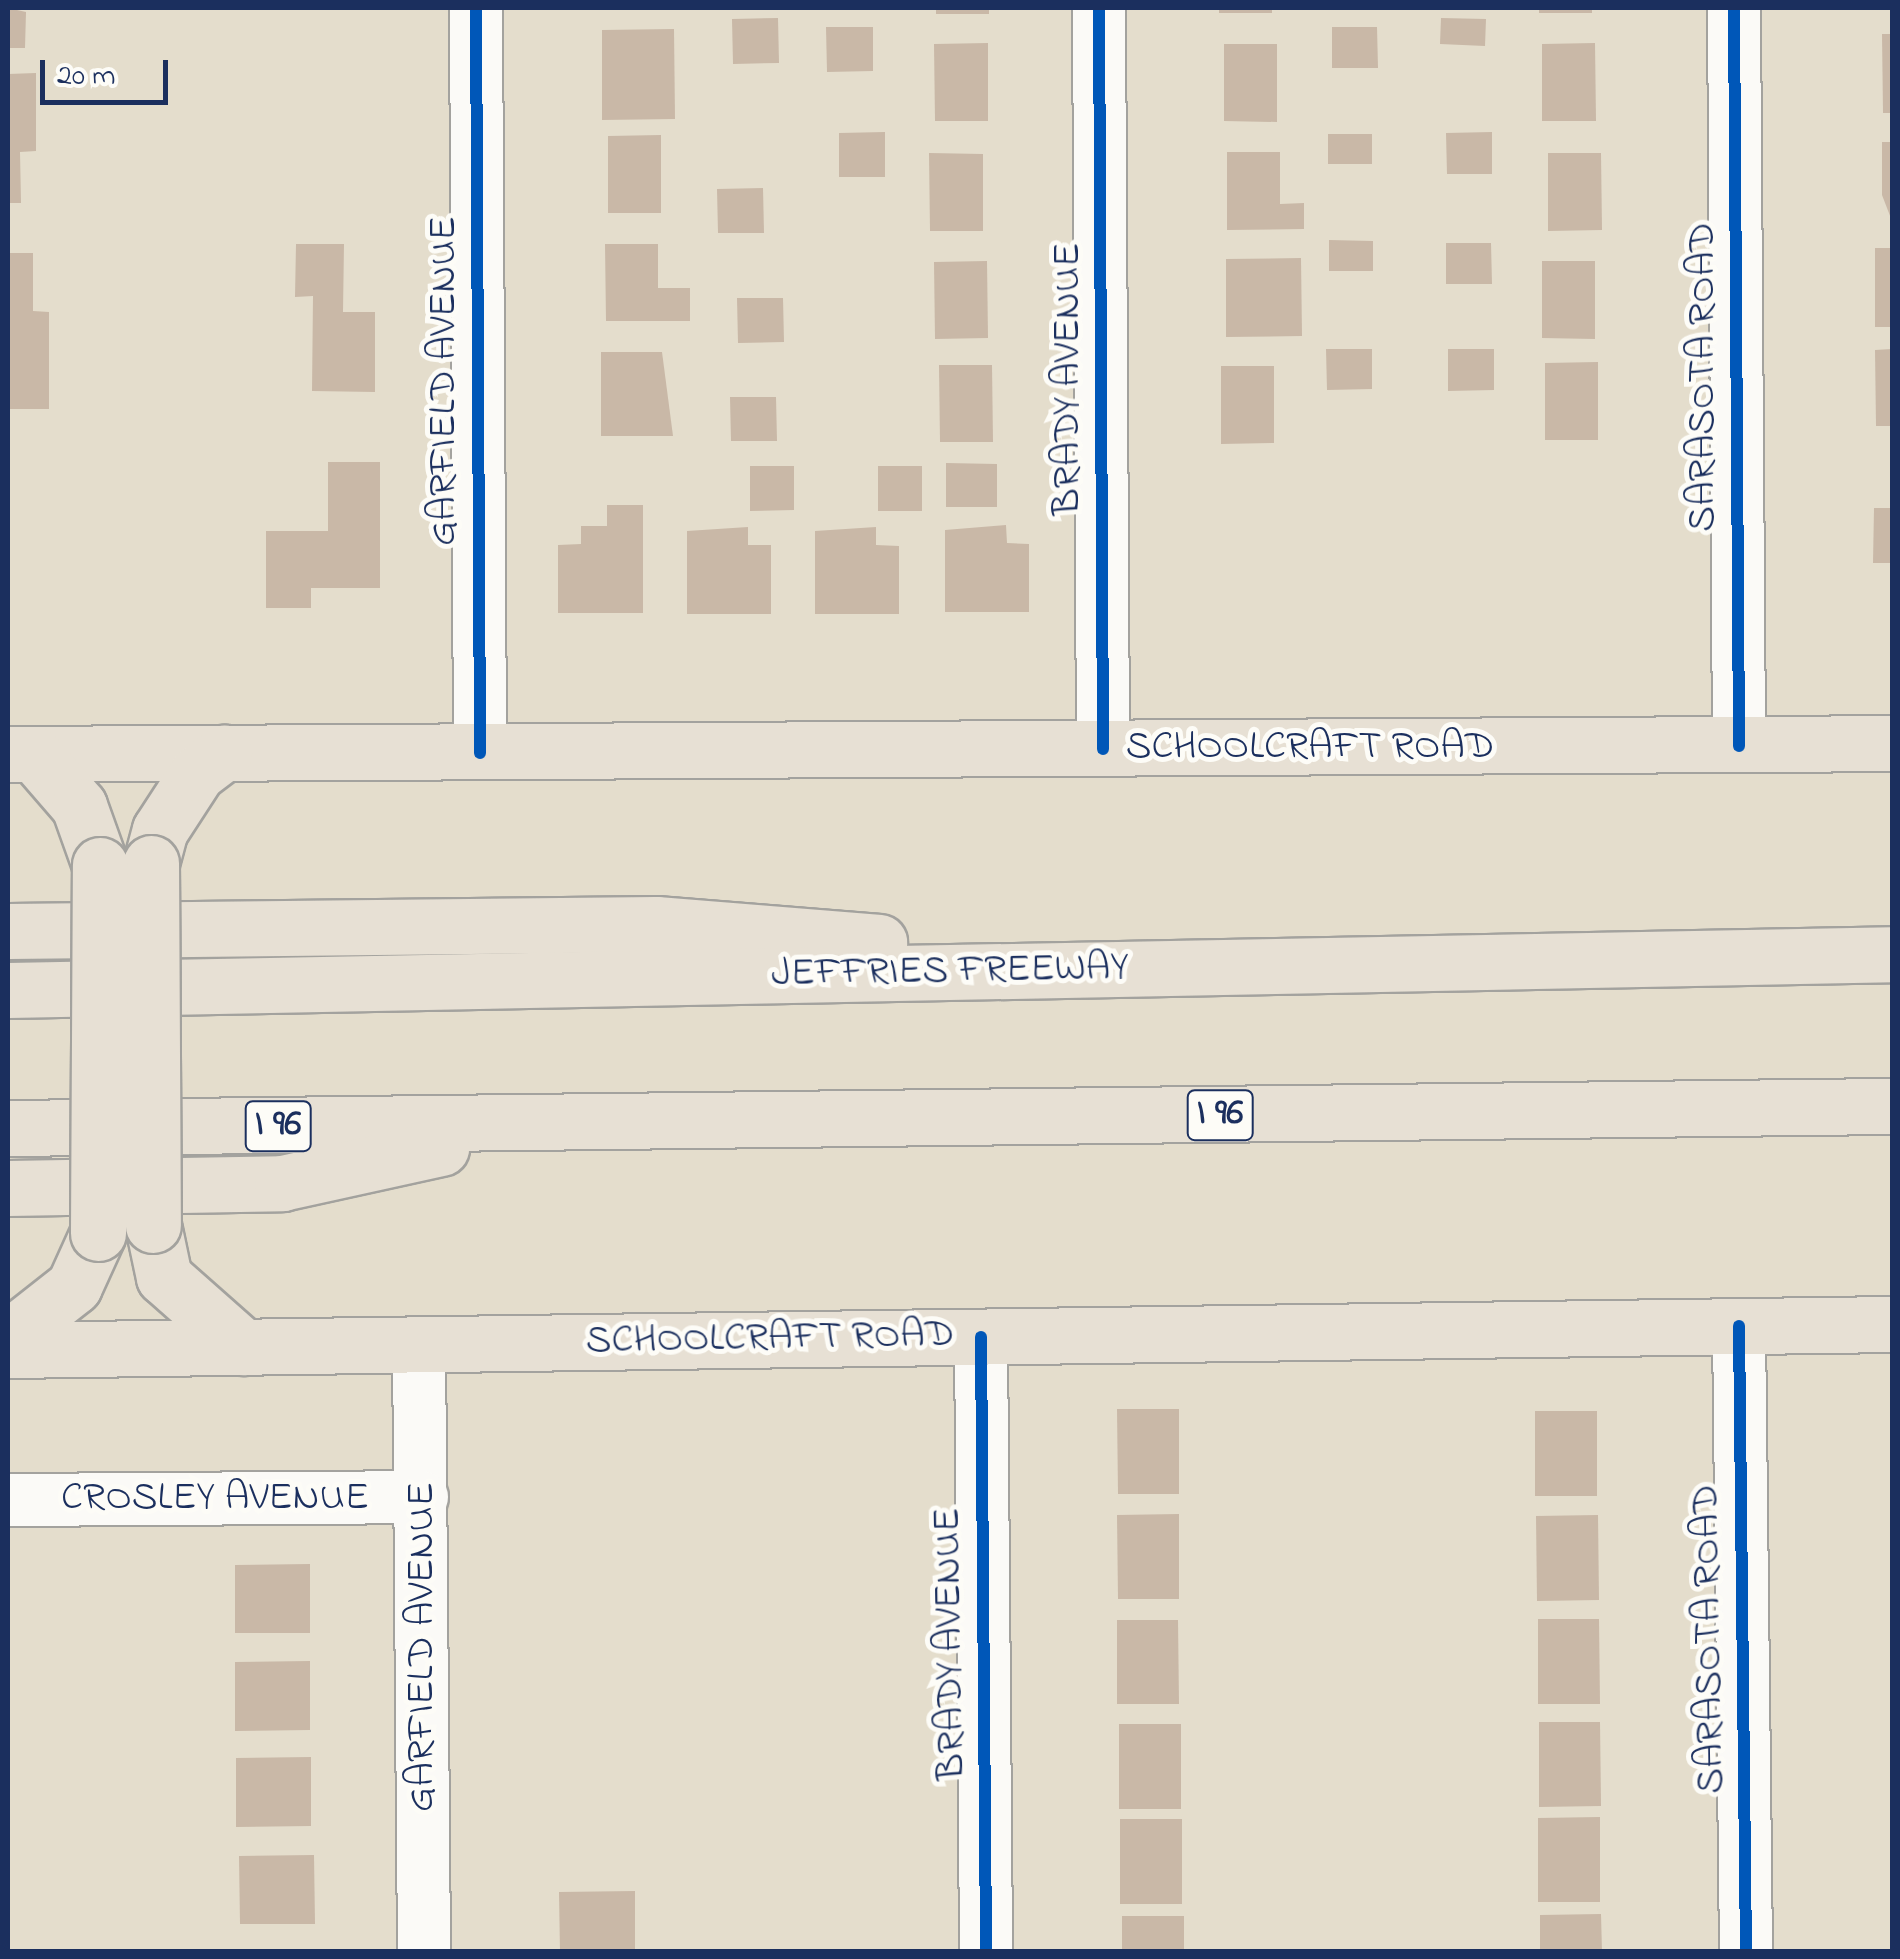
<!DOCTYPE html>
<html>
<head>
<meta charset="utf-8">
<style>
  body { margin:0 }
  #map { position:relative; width:1900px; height:1959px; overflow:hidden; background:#e4ddcc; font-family:"Indie Flower",sans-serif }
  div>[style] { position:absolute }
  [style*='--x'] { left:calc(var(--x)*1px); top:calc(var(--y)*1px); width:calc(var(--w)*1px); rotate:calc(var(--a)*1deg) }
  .building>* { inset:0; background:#c9b8a7 }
  .roads { filter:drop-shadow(2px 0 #a3a29e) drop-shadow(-2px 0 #a3a29e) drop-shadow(0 2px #a3a29e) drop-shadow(0 -2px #a3a29e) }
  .minor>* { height:52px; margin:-26px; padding:0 26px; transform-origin:26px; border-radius:26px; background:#fbfaf7 }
  .major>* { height:55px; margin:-27.5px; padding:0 27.5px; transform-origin:27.5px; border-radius:27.5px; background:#e7e0d4 }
  .highway>* { height:55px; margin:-27.5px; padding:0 27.5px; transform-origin:27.5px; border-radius:27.5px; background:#e7e0d4 }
  .bridges { filter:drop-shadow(2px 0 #a3a29e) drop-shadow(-2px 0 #a3a29e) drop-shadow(0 2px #a3a29e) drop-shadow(0 -2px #a3a29e) }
  .major-bridge>* { height:55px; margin:-27.5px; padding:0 27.5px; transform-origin:27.5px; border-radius:27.5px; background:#e7e0d4 }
  .cycleway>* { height:12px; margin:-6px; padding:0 6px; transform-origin:6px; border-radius:6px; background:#0057b8 }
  span { translate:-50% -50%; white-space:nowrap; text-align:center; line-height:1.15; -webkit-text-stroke:10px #fdfcf7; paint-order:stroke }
  .shield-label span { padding:2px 8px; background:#fdfcf7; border:2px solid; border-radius:8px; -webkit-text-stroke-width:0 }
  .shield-label { font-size:38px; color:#1b2f5e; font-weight:700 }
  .street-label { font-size:40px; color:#1b2f5e }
  .frame { position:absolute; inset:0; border:10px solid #1b2f5e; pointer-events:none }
  .scale { position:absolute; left:40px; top:60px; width:128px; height:45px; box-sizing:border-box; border:5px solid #1b2f5e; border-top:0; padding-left:12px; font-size:30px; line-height:35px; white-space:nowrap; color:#1b2f5e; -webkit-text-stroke:8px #fdfcf7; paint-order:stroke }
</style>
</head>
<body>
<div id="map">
  <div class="building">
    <div style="clip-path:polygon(8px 8px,26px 12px,25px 48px,8px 48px)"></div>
    <div style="clip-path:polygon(936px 8px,989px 8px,989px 14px,936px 14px)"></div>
    <div style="clip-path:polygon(1219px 8px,1272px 8px,1272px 13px,1219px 13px)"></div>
    <div style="clip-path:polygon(1539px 8px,1592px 8px,1592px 13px,1539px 13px)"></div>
    <div style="clip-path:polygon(778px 18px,779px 63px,733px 64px,732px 19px)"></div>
    <div style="clip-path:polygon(1441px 18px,1486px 19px,1485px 46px,1440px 44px)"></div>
    <div style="clip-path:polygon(826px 27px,873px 27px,873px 71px,827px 72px)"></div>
    <div style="clip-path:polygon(1332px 27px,1377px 27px,1378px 68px,1332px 68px)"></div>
    <div style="clip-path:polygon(674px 29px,675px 119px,602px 120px,602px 30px)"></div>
    <div style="clip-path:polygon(1882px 34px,1892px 34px,1892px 113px,1883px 113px)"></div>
    <div style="clip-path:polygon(988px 43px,988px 121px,935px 121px,934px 44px)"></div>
    <div style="clip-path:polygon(1595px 43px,1596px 121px,1542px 121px,1542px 44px)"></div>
    <div style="clip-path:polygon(1224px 44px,1277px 44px,1277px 122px,1224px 121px)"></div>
    <div style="clip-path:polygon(36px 73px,36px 151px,20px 152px,21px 203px,8px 203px,8px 74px)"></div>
    <div style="clip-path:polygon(885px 132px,885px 177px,839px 177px,839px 133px)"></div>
    <div style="clip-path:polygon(1492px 132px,1492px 174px,1447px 174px,1446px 133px)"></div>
    <div style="clip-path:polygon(1328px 134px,1372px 134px,1372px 164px,1328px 164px)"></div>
    <div style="clip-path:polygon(661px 135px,661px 213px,608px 213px,608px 136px)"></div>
    <div style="clip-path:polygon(1882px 142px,1892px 142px,1892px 221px,1882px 195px)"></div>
    <div style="clip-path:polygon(1227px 152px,1280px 152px,1280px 204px,1304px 203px,1304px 229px,1227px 230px)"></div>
    <div style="clip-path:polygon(929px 153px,983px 154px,983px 231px,930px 231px)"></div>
    <div style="clip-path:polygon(1548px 153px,1601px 153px,1602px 230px,1548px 231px)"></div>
    <div style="clip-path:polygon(763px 188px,764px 233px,718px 233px,717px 189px)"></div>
    <div style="clip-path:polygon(1329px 240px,1373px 241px,1373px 271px,1329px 271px)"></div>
    <div style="clip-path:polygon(1446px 243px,1491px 243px,1492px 284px,1446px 284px)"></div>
    <div style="clip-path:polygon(296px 244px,344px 244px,343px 312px,375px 312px,375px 392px,312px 391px,313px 296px,295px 297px)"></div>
    <div style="clip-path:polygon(605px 244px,658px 244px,658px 288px,690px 288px,690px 321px,606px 321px)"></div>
    <div style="clip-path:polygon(1875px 248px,1892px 248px,1892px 327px,1875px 327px)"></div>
    <div style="clip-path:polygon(8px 253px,33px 253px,33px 311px,49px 312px,49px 409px,8px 409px)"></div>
    <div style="clip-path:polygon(1301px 258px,1302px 336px,1226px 337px,1226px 259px)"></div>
    <div style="clip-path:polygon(987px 261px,988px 338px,935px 339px,934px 262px)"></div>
    <div style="clip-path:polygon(1542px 261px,1595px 261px,1595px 339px,1542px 338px)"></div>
    <div style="clip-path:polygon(737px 298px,783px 298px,784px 342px,738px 343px)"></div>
    <div style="clip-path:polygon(1326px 349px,1372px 349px,1372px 389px,1327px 390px)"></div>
    <div style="clip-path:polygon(1448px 349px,1494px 349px,1494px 390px,1448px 391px)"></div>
    <div style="clip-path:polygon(1892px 349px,1892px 426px,1876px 426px,1875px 350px)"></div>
    <div style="clip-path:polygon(601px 352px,662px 352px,673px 436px,601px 436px)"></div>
    <div style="clip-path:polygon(1598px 362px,1598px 440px,1545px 440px,1545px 363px)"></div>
    <div style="clip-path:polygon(939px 365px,992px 365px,993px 442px,940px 442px)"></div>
    <div style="clip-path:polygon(1221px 366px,1274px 366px,1274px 443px,1221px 444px)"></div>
    <div style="clip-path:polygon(730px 397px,776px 397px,777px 441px,731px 441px)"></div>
    <div style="clip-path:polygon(328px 462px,380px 462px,380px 588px,311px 588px,311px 608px,266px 608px,266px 531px,328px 531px)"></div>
    <div style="clip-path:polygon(946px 463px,997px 464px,997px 507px,946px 507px)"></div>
    <div style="clip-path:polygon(750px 466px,794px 466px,794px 510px,750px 511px)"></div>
    <div style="clip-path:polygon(878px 466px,922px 466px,922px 511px,878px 511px)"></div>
    <div style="clip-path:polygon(607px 505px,643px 505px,643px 613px,558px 613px,558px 545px,581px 544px,581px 526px,607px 526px)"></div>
    <div style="clip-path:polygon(1874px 508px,1892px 508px,1892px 563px,1873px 563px)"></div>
    <div style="clip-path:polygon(1006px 525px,1007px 543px,1029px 544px,1029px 612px,945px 612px,945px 530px)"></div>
    <div style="clip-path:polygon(748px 527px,748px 545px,771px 545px,771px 614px,687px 614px,687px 531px)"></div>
    <div style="clip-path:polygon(876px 527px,876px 545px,899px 546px,899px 614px,815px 614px,815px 531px)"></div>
    <div style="clip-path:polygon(1117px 1409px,1179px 1409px,1179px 1494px,1118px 1494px)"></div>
    <div style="clip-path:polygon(1535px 1411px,1597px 1411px,1597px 1496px,1535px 1496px)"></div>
    <div style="clip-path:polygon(1179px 1514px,1179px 1599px,1118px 1599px,1117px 1515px)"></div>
    <div style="clip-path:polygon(1598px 1515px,1599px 1600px,1537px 1601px,1536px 1516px)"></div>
    <div style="clip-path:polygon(310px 1564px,310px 1633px,235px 1633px,235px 1565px)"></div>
    <div style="clip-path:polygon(1538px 1619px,1599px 1619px,1600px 1704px,1538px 1704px)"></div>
    <div style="clip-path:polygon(1117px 1620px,1178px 1620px,1179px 1704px,1117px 1704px)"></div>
    <div style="clip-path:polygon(310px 1661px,310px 1730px,235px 1731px,235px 1662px)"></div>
    <div style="clip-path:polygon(1539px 1722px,1600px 1722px,1601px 1806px,1539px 1807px)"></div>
    <div style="clip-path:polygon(1119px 1724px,1181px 1724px,1181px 1809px,1119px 1809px)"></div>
    <div style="clip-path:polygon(311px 1757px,311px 1826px,236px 1827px,236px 1758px)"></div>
    <div style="clip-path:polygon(1600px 1817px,1600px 1902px,1538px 1902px,1538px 1818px)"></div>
    <div style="clip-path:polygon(1120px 1819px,1182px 1819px,1182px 1904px,1120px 1904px)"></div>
    <div style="clip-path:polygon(314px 1855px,315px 1924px,240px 1924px,239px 1856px)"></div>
    <div style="clip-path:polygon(635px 1891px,635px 1952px,560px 1952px,559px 1892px)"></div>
    <div style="clip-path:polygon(1601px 1914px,1602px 1952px,1540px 1952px,1540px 1915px)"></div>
    <div style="clip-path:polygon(1122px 1916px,1184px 1916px,1184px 1952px,1122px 1952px)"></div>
  </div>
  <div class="roads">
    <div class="minor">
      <div style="--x:476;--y:8;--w:745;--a:89.69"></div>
      <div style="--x:1099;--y:8;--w:741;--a:89.69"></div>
      <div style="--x:1734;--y:8;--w:738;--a:89.61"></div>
      <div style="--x:1739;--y:1326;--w:626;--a:89.36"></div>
      <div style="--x:981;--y:1337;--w:615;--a:89.53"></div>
      <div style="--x:419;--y:1343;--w:609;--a:89.53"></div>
      <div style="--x:8;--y:1500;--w:414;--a:-0.4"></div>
    </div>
    <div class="major">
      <div style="--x:8;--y:754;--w:1884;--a:-0.33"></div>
      <div style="--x:34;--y:754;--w:69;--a:49.1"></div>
      <div style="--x:79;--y:806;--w:63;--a:70.4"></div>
      <div style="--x:151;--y:863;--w:34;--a:-75"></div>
      <div style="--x:160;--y:830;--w:68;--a:-57"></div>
      <div style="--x:197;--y:773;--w:34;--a:-37"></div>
      <div style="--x:153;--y:1225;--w:53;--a:78.1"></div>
      <div style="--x:164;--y:1277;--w:106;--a:41.5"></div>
      <div style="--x:8;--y:1338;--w:84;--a:-38.2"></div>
      <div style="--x:74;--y:1286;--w:58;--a:-65.6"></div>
      <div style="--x:8;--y:1350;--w:1884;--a:-0.79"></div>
    </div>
    <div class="highway">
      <div style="--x:8;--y:931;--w:648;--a:-0.62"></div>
      <div style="--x:656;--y:924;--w:224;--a:4.6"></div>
      <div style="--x:8;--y:990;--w:1884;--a:-1.09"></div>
      <div style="--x:8;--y:1128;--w:1884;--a:-0.67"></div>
      <div style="--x:8;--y:1188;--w:274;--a:-1"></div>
      <div style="--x:282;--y:1183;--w:163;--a:-12.4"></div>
    </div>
  </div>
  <div class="bridges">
    <div class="major-bridge">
      <div style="--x:151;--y:863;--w:362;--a:89.7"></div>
      <div style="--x:98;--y:1233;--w:368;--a:-89.7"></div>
    </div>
  </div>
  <div class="cycleway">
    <div style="--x:476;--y:8;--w:745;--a:89.69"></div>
    <div style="--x:1099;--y:8;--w:741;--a:89.69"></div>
    <div style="--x:1734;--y:8;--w:738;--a:89.61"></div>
    <div style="--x:1739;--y:1326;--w:626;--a:89.36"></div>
    <div style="--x:981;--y:1337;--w:615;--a:89.53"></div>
  </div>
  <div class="shield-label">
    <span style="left:1220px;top:1115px">I 96</span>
    <span style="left:278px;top:1126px">I 96</span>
  </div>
  <div class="street-label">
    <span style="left:1704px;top:377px;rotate:-90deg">SARASOTA ROAD</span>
    <span style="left:1069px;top:379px;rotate:-90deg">BRADY AVENUE</span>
    <span style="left:445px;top:381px;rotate:-90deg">GARFIELD AVENUE</span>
    <span style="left:1310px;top:748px">SCHOOLCRAFT ROAD</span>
    <span style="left:950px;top:972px;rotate:-1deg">JEFFRIES FREEWAY</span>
    <span style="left:770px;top:1339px;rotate:-1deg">SCHOOLCRAFT ROAD</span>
    <span style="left:215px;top:1499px">CROSLEY AVENUE</span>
    <span style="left:1710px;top:1639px;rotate:-91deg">SARASOTA ROAD</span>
    <span style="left:951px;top:1644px;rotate:-91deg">BRADY AVENUE</span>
    <span style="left:423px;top:1647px;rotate:-90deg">GARFIELD AVENUE</span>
  </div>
  <div class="frame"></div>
  <div class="scale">20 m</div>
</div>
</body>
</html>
